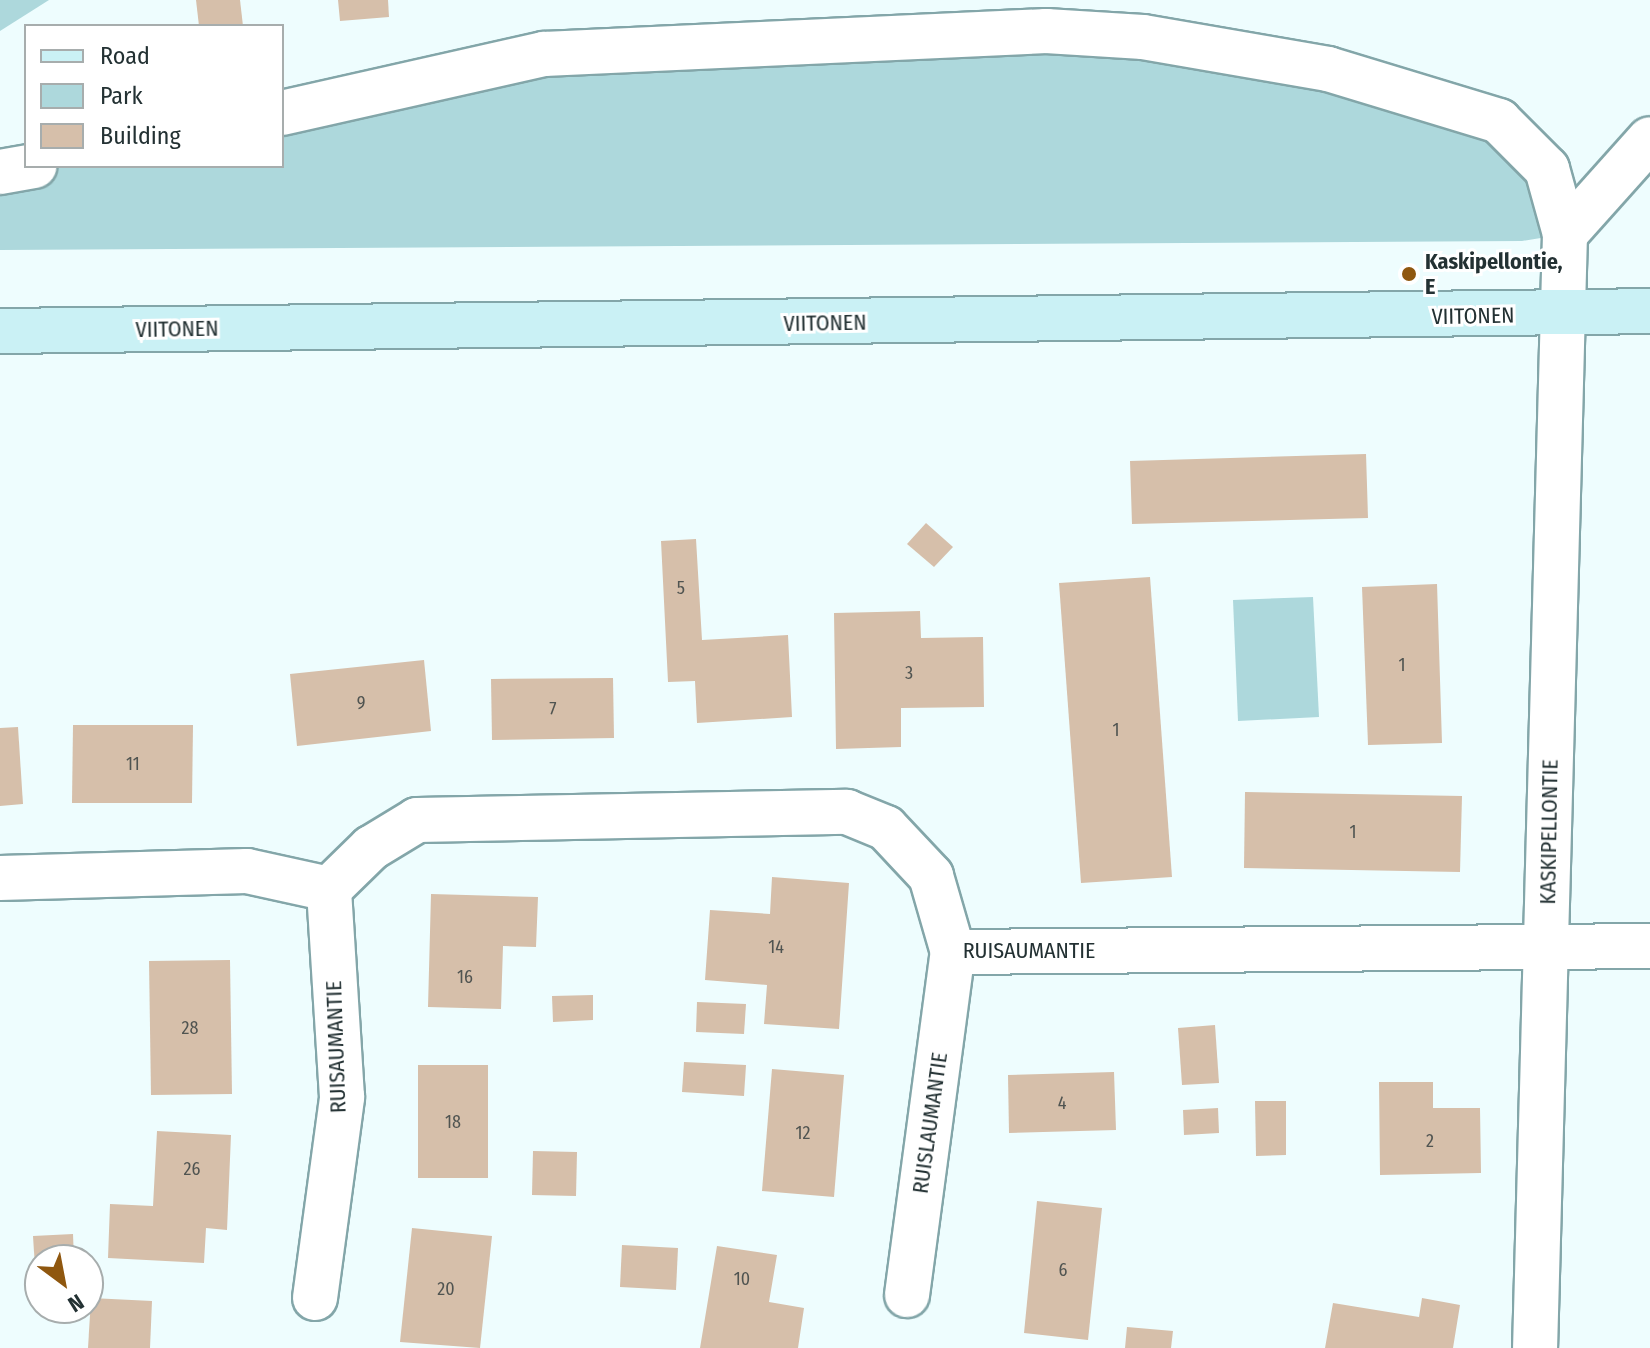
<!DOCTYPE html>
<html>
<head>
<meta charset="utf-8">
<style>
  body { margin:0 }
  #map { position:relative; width:1650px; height:1348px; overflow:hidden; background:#eefdfe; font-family:"Fira Sans Condensed",sans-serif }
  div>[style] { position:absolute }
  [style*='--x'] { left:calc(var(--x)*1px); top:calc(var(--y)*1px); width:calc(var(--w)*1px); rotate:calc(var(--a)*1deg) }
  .green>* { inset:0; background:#add8dc }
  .building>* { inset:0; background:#d6bfaa }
  .roads { filter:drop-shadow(2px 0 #83a6a9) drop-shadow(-2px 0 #83a6a9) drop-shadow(0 2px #83a6a9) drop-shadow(0 -2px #83a6a9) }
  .minor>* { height:44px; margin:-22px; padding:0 22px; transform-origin:22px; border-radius:22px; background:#fff }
  .secondary>* { height:44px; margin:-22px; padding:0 22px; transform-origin:22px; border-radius:22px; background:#caf1f5 }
  .dots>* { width:22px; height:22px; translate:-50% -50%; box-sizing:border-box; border:4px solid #fff; border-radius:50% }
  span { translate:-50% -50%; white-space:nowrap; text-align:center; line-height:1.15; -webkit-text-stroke:6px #fff; paint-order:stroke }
  .number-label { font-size:18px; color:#505451 }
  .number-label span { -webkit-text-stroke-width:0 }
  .poi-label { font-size:22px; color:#233133; font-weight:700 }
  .left { translate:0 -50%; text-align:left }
  .street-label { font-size:22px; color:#233133 }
  .legend { position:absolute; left:24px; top:24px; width:260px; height:144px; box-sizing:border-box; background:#fff; border:2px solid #a7adad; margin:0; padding:10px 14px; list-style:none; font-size:24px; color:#233133 }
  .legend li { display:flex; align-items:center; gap:16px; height:40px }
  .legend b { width:40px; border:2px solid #a7adad }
  .north { position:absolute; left:24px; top:1244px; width:80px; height:80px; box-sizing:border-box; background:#fff; border:2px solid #a7adad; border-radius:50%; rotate:148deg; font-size:22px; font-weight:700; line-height:32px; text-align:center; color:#233133 }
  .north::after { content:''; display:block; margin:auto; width:28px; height:36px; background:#8f570f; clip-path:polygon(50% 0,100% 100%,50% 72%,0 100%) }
</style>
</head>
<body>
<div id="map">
  <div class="green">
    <div style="clip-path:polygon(0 0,49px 0,0 31px)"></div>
    <div style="clip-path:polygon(1046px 31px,1499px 121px,1565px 234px,1522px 241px,0 250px,0 172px,34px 166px,282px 166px,282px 113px,544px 54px)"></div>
    <div style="clip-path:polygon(1313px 597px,1319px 717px,1238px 721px,1233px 600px)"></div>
  </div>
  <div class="building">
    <div style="clip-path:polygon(196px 0,240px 0,243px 26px,199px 26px)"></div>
    <div style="clip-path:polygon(338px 0,388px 0,389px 17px,340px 21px)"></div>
    <div style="clip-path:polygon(1366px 454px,1368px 518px,1132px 524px,1130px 461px)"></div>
    <div style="clip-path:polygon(926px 523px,953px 547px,934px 567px,907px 544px)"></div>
    <div style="clip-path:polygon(696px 539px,702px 640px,788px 635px,792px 717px,697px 723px,695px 681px,668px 682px,661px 541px)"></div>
    <div style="clip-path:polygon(1150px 577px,1172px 877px,1081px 883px,1059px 583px)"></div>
    <div style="clip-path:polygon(1437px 584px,1442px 743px,1368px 745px,1362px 587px)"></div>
    <div style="clip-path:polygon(920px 611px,921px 638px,983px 637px,984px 707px,901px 708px,901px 747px,836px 749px,834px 613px)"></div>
    <div style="clip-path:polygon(424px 660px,431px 731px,297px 746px,290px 674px)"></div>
    <div style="clip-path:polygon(613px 678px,614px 738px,492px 740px,491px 679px)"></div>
    <div style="clip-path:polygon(73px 725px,193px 725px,192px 803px,72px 803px)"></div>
    <div style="clip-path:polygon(18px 727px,23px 804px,0 806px,0 728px)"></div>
    <div style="clip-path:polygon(1245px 792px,1462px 796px,1460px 872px,1244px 868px)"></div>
    <div style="clip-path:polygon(772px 877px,849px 883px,839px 1029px,764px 1024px,767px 985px,705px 980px,710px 910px,770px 914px)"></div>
    <div style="clip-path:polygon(431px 894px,538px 897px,536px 947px,503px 946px,501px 1009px,428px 1007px)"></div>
    <div style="clip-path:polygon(230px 960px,232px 1094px,151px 1095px,149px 961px)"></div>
    <div style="clip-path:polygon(593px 995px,593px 1020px,553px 1022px,552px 996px)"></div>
    <div style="clip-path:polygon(697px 1002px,746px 1004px,744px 1034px,696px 1032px)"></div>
    <div style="clip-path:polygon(1215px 1025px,1219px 1083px,1182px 1085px,1178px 1028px)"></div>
    <div style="clip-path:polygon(684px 1062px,746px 1065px,744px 1096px,682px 1092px)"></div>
    <div style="clip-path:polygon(418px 1065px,488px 1065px,488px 1178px,418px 1178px)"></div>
    <div style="clip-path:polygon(772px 1069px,844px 1075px,834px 1197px,762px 1191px)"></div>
    <div style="clip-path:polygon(1114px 1072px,1116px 1130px,1009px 1133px,1008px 1075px)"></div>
    <div style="clip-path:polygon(1379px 1082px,1433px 1082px,1433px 1108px,1480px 1108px,1481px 1173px,1380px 1175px)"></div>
    <div style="clip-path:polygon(1255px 1101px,1286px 1101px,1286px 1155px,1256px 1156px)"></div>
    <div style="clip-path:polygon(1218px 1108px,1219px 1133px,1184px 1135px,1183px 1110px)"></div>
    <div style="clip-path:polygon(157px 1131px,231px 1135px,227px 1230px,206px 1228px,204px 1263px,108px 1258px,110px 1204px,153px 1206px)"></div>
    <div style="clip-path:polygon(533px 1151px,577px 1152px,576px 1196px,532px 1195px)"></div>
    <div style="clip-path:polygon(1037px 1201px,1102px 1208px,1088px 1340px,1024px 1333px)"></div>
    <div style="clip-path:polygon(412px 1228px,492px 1236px,480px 1348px,400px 1342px)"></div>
    <div style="clip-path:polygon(73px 1234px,74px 1260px,35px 1267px,33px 1236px)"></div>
    <div style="clip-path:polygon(622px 1245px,678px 1248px,676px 1290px,620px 1287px)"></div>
    <div style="clip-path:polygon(717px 1246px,777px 1255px,769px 1302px,804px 1308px,798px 1348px,700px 1348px)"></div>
    <div style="clip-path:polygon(91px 1298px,152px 1301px,150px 1348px,88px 1348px)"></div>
    <div style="clip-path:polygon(1422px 1298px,1460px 1305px,1453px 1348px,1325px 1348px,1333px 1303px,1419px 1317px)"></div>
    <div style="clip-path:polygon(1127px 1327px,1173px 1331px,1171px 1348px,1125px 1348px)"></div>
  </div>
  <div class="roads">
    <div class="minor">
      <div style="--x:282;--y:113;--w:269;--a:-12.7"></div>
      <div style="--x:544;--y:54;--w:503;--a:-2.62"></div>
      <div style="--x:1046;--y:31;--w:97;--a:3.5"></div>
      <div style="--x:1143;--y:37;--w:188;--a:9.8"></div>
      <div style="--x:1328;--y:69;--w:179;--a:16.9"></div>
      <div style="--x:1499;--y:121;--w:68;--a:45"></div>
      <div style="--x:1547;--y:169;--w:67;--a:74.5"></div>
      <div style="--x:1565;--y:234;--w:1114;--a:91.54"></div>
      <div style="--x:0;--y:172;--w:35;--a:-10"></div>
      <div style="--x:1565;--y:234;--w:127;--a:-48.2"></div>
      <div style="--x:0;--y:878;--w:247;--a:-1.6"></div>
      <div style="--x:247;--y:871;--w:84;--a:12.4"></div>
      <div style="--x:907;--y:1295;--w:346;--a:-82.4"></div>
      <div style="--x:315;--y:1298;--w:203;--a:-82.3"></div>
      <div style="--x:342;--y:1097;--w:208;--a:-93.6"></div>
      <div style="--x:329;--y:889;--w:59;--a:-44.3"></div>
      <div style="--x:371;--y:848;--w:54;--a:-31.3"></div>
      <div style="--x:417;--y:820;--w:430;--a:-1.1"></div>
      <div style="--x:847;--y:812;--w:42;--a:22.3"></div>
      <div style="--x:886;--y:828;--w:66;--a:46.8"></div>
      <div style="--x:931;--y:876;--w:79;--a:73.9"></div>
      <div style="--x:953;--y:952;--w:697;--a:-0.49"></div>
    </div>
    <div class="secondary">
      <div style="--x:0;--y:331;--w:1650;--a:-0.69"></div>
    </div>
  </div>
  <div class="dots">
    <div style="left:1409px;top:274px;background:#8f570f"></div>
  </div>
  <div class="number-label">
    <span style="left:681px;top:588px">5</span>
    <span style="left:1402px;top:665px">1</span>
    <span style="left:909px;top:673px">3</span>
    <span style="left:361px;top:703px">9</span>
    <span style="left:553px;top:709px">7</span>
    <span style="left:1116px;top:730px">1</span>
    <span style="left:133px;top:764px">11</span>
    <span style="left:1353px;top:832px">1</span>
    <span style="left:776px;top:947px">14</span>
    <span style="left:465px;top:977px">16</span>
    <span style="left:190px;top:1028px">28</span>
    <span style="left:1062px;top:1103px">4</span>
    <span style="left:453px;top:1122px">18</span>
    <span style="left:803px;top:1133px">12</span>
    <span style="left:1430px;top:1141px">2</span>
    <span style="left:192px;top:1169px">26</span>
    <span style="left:1063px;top:1270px">6</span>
    <span style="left:742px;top:1279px">10</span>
    <span style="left:446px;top:1289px">20</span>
  </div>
  <div class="poi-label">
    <span class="left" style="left:1425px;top:274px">Kaskipellontie,<br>E</span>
  </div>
  <div class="street-label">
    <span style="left:1473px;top:316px;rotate:-1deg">VIITONEN</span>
    <span style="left:825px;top:323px;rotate:-1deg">VIITONEN</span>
    <span style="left:177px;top:329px;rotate:-1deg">VIITONEN</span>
    <span style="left:1549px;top:832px;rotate:-89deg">KASKIPELLONTIE</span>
    <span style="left:1029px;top:951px">RUISAUMANTIE</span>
    <span style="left:336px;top:1047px;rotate:-92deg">RUISAUMANTIE</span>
    <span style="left:930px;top:1123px;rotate:-82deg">RUISLAUMANTIE</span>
  </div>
  <ul class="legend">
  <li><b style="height:10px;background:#caf1f5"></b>Road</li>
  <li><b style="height:22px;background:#add8dc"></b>Park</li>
  <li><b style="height:22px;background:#d6bfaa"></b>Building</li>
  </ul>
  <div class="north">N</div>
</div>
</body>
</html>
